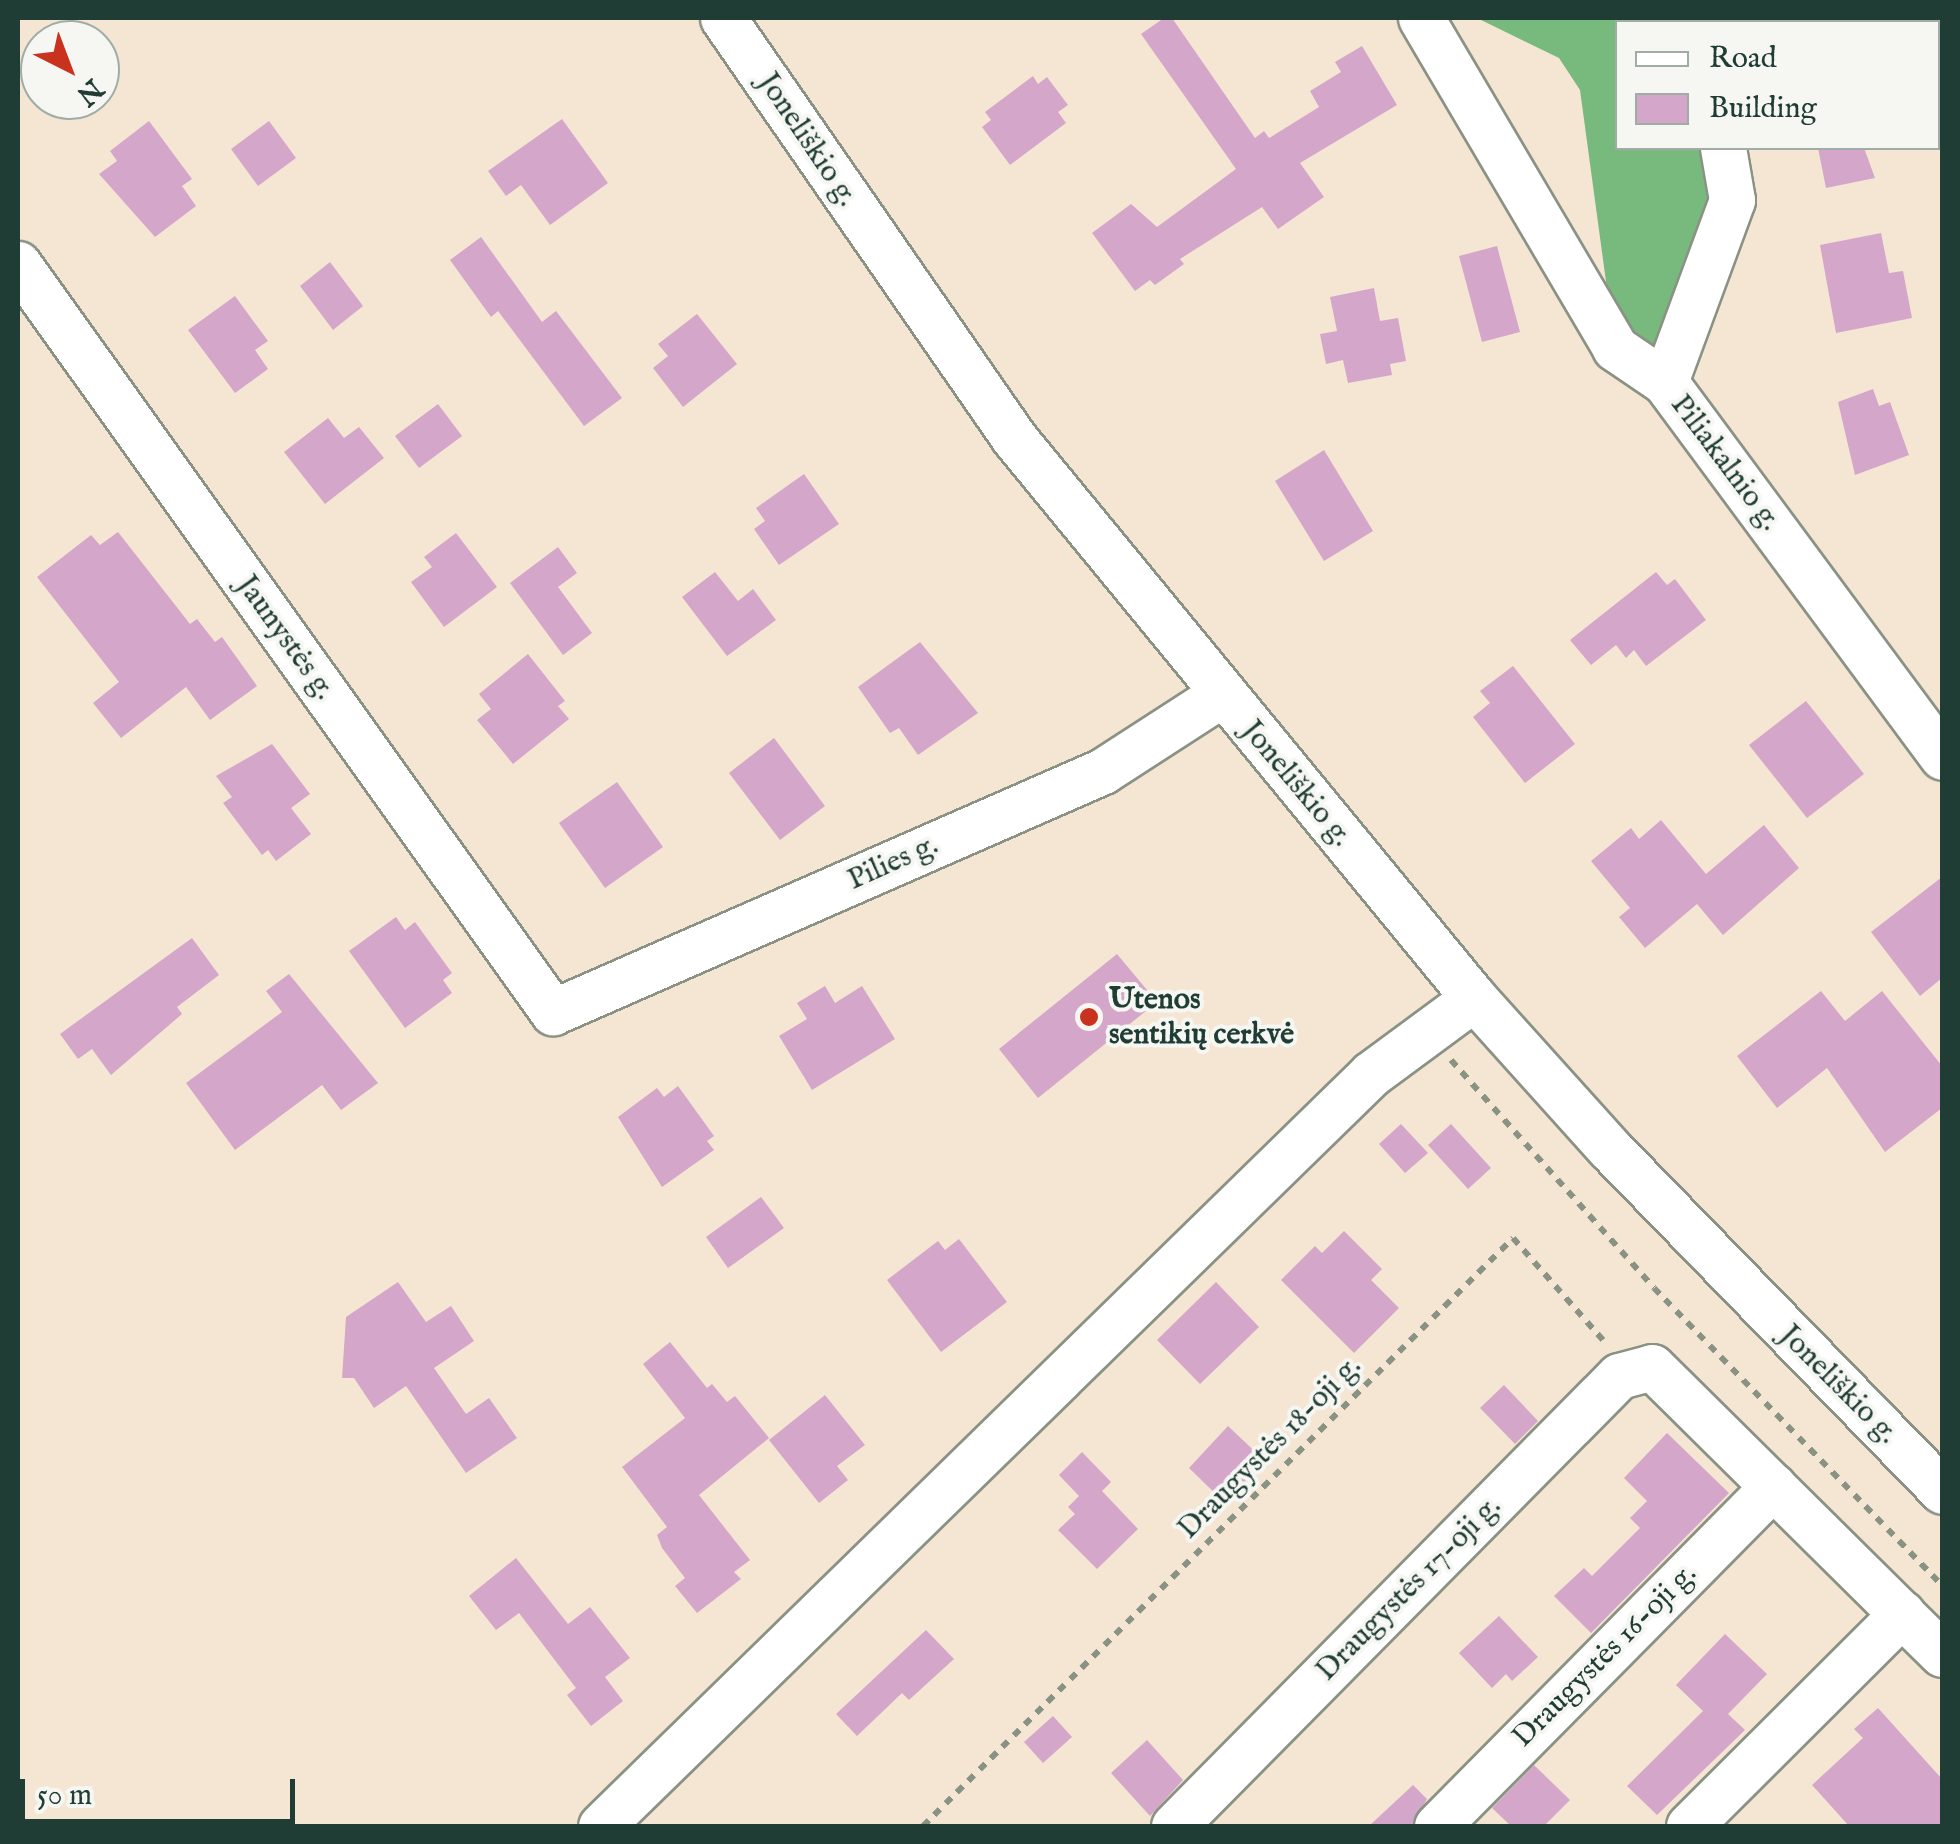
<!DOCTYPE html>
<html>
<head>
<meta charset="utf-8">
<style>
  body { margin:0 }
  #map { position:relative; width:1960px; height:1844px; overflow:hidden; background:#f4e6d3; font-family:"IM FELL English",serif }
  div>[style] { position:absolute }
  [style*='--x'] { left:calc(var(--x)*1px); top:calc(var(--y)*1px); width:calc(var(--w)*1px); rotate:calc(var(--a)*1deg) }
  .forest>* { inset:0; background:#78ba7d }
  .building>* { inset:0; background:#d4a7ca }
  .path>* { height:6px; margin-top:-3px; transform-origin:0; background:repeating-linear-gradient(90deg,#8a9284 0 8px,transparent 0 16px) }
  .roads { filter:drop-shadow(2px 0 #8a9284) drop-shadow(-2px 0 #8a9284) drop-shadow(0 2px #8a9284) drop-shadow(0 -2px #8a9284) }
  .minor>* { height:45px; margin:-22.5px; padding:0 22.5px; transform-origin:22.5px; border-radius:22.5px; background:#fff }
  .dots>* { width:28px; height:28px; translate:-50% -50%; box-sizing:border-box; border:5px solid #f6f6f2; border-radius:50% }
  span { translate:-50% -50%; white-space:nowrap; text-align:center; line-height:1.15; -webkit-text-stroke:8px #f6f6f2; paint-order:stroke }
  .street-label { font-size:30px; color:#1f3d34 }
  .poi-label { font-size:30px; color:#1f3d34; font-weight:700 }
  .left { translate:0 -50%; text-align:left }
  .frame { position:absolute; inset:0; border:20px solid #1f3d34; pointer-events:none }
  .legend { position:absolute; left:1615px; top:20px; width:325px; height:130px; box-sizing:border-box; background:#f6f6f2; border:2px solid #a0aca6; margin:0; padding:12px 18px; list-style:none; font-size:30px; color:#1f3d34 }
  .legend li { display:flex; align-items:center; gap:20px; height:50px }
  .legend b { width:50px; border:2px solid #a0aca6 }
  .north { position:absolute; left:20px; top:20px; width:100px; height:100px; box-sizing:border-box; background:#f6f6f2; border:2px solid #a0aca6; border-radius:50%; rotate:138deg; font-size:28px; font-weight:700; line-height:40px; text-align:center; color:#1f3d34 }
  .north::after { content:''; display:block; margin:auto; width:35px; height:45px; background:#c8321e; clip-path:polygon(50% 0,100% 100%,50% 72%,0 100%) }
  .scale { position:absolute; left:20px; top:1779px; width:275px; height:45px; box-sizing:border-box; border:5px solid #1f3d34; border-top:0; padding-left:12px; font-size:30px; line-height:35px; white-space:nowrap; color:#1f3d34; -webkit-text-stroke:8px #f6f6f2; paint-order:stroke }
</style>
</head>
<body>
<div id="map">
  <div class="forest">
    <div style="clip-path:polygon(1477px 18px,1700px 18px,1701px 22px,1618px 22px,1618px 148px,1723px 148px,1665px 382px,1615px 348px,1580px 90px,1559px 58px)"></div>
  </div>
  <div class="building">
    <div style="clip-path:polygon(1164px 18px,1172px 18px,1255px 138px,1264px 131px,1269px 138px,1319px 107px,1310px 91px,1341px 72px,1335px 62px,1362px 46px,1397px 105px,1300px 163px,1324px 197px,1278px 229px,1262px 207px,1180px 259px,1184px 264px,1155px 285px,1150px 280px,1135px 291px,1092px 233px,1131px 204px,1157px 227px,1236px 169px,1141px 34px)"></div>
    <div style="clip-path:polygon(1033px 76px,1038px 84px,1047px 77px,1068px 105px,1058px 112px,1066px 123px,1010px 165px,982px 127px,991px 120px,985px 112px)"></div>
    <div style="clip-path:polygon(562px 119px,608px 183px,550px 225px,521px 185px,506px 196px,488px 171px)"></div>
    <div style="clip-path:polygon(149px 121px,192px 179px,182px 186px,196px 206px,155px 237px,99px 174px,117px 161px,110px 151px)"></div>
    <div style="clip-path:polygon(269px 121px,296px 158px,258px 186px,231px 149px)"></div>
    <div style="clip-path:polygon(1818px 148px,1864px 148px,1875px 178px,1826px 188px)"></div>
    <div style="clip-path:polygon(1881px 233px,1889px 273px,1903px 271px,1912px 318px,1836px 333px,1820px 245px)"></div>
    <div style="clip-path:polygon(481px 237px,542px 322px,556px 311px,622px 398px,584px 426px,498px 311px,491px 317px,450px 260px)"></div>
    <div style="clip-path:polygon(1497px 246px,1520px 332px,1482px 342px,1459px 256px)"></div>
    <div style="clip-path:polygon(330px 262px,363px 306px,333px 330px,300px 286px)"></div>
    <div style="clip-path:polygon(1374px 288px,1380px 321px,1398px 318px,1406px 361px,1390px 364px,1392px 375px,1348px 383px,1343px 360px,1326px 364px,1320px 334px,1337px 331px,1330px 297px)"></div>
    <div style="clip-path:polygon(235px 296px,268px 341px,255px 350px,268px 369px,235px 393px,188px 330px)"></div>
    <div style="clip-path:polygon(697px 314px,737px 364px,683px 407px,653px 368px,668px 356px,658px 344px)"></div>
    <div style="clip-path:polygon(1873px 389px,1879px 406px,1890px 402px,1909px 455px,1855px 475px,1838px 402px)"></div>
    <div style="clip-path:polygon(438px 404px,462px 436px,419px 468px,395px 436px)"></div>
    <div style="clip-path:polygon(328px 418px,344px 438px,359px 427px,384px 458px,325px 504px,284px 452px)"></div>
    <div style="clip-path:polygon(1324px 450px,1373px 531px,1324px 561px,1275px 481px)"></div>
    <div style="clip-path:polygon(804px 474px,839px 524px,779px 565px,754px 529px,765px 521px,756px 508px)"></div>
    <div style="clip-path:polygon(118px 532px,190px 624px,197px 619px,215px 642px,222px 637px,257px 686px,210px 720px,186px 687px,121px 738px,93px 703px,119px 682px,37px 577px,91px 535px,100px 545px)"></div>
    <div style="clip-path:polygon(456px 533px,497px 587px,444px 627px,411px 582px,432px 567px,424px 557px)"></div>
    <div style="clip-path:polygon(558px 547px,577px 573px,558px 587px,592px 633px,563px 655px,510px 583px)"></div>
    <div style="clip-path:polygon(715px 572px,738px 601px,753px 589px,776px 620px,727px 656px,682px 597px)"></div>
    <div style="clip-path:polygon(1656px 572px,1667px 585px,1675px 579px,1706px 620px,1646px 666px,1634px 650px,1626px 658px,1616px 645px,1591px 665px,1570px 640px)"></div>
    <div style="clip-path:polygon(920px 642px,978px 713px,918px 755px,899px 728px,890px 733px,858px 687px)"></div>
    <div style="clip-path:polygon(528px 654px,565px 701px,558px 706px,569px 719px,513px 764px,477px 720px,491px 709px,479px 694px)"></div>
    <div style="clip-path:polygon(1513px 666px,1575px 744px,1525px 783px,1473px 717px,1490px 703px,1480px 691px)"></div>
    <div style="clip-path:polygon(1806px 701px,1864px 774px,1807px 818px,1749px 745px)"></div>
    <div style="clip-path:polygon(774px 738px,825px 806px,780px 840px,729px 773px)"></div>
    <div style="clip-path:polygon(272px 744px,310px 794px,291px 808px,311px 834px,276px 861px,268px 850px,262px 855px,223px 803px,232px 797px,216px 776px)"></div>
    <div style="clip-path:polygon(617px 782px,663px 847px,605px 888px,559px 823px)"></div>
    <div style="clip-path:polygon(1661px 820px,1706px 874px,1764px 825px,1799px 868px,1723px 935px,1697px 904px,1645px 948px,1619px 917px,1630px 908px,1591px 861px,1631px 828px,1639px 839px)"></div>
    <div style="clip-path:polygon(1942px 877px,1942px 978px,1920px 996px,1871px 932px)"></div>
    <div style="clip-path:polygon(396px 917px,405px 930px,415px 922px,452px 973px,443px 980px,452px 993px,405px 1028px,349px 951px)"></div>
    <div style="clip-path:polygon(192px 938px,219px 975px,177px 1007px,182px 1014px,111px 1075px,92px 1049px,78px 1059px,60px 1034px)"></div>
    <div style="clip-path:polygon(1117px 954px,1157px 1002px,1038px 1098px,999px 1049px)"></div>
    <div style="clip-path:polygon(289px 974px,378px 1083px,341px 1110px,322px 1085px,235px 1150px,186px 1083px,282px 1012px,266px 991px)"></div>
    <div style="clip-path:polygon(825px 986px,835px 1003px,862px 986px,895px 1039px,812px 1090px,779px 1036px,807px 1019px,797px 1003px)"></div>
    <div style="clip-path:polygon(1821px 991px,1845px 1021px,1882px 991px,1942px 1066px,1942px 1108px,1885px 1152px,1827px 1068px,1777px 1108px,1737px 1056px)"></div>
    <div style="clip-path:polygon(678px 1086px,714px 1136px,707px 1141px,714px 1150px,662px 1187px,618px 1117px,657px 1088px,664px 1097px)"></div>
    <div style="clip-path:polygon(1401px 1124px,1428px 1153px,1405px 1173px,1379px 1144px)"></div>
    <div style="clip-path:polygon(1451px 1124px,1491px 1168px,1468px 1189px,1428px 1145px)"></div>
    <div style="clip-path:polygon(761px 1197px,784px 1228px,728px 1268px,706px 1237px)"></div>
    <div style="clip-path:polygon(1344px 1231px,1382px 1269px,1371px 1280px,1399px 1308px,1354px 1353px,1281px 1280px,1315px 1246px,1322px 1253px)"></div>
    <div style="clip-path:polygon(959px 1239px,1007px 1302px,941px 1352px,887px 1280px,938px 1241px,945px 1250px)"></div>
    <div style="clip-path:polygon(398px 1282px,426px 1322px,451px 1306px,474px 1341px,434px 1368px,466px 1414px,489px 1398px,517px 1438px,466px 1473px,406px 1386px,374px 1408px,354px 1378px,342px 1378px,346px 1317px)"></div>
    <div style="clip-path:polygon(1216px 1282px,1259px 1327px,1200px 1384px,1157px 1340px)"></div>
    <div style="clip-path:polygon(670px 1342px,707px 1388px,712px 1384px,727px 1402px,735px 1396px,769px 1438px,699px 1495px,750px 1560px,734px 1572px,741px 1579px,697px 1613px,675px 1586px,685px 1578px,662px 1548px,657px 1535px,667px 1527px,622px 1467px,685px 1418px,643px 1364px)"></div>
    <div style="clip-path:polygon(1504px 1385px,1538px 1421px,1515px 1444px,1480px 1408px)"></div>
    <div style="clip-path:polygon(825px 1395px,865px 1445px,837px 1466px,848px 1480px,819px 1503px,769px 1440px)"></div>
    <div style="clip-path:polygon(1228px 1426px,1265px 1461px,1225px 1503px,1189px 1468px)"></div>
    <div style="clip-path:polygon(1667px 1433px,1729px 1493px,1591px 1633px,1554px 1596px,1584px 1568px,1592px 1576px,1640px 1528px,1630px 1518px,1647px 1501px,1624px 1478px)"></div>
    <div style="clip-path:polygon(1082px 1452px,1111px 1482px,1102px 1491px,1138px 1529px,1097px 1569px,1058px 1530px,1075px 1514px,1068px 1507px,1079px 1496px,1059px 1475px)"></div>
    <div style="clip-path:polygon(516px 1558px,568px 1624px,590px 1607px,630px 1658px,605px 1677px,623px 1701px,591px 1726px,567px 1695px,576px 1688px,519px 1613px,496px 1630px,469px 1596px)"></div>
    <div style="clip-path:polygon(1499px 1616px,1538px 1657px,1512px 1681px,1506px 1674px,1492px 1688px,1459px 1653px)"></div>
    <div style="clip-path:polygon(926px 1630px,954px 1659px,909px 1700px,902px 1693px,857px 1736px,836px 1714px)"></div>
    <div style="clip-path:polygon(1725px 1634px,1767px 1674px,1728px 1714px,1745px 1730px,1657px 1815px,1627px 1786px,1703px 1711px,1676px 1685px)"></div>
    <div style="clip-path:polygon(1878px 1708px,1942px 1779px,1942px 1826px,1849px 1826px,1812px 1785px,1863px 1738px,1854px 1729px)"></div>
    <div style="clip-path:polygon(1053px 1716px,1072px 1737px,1043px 1763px,1024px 1742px)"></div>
    <div style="clip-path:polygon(1147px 1740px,1183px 1780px,1150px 1816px,1111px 1773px)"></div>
    <div style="clip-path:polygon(1534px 1765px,1570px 1800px,1544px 1826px,1511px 1826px,1492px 1808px)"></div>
    <div style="clip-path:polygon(1413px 1785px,1427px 1799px,1412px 1826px,1369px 1826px)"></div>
  </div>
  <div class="path">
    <div style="--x:1451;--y:1060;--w:305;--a:48.3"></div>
    <div style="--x:1654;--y:1288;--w:414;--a:45.9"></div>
    <div style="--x:923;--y:1826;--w:833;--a:-44.9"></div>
    <div style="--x:1513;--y:1238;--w:136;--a:48.6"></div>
  </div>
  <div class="roads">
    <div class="minor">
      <div style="--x:723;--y:18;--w:511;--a:55.28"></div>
      <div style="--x:1014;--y:438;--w:725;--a:50.6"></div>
      <div style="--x:1474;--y:998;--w:202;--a:48"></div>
      <div style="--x:1609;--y:1148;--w:478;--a:45.8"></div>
      <div style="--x:1421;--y:18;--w:383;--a:59.5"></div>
      <div style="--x:1615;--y:348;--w:60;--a:34.2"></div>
      <div style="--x:1665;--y:382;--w:466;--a:53.5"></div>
      <div style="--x:1700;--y:18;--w:4;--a:76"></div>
      <div style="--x:18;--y:264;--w:920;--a:54.43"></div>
      <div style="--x:553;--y:1012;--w:600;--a:-23.66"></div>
      <div style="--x:1103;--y:771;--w:142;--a:-32.9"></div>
      <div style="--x:1665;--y:382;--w:194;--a:-69.8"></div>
      <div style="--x:1732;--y:200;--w:53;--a:-99.8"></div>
      <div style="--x:601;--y:1826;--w:1076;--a:-44.32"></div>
      <div style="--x:1371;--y:1074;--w:128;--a:-36.4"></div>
      <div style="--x:1174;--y:1826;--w:633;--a:-45.32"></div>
      <div style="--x:1619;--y:1376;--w:34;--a:-15"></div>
      <div style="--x:1652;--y:1367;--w:408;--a:44.7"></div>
      <div style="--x:1437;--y:1826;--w:478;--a:-45.3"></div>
      <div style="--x:1689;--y:1826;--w:301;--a:-44.9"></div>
    </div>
  </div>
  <div class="dots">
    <div style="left:1089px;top:1017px;background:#c8321e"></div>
  </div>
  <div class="street-label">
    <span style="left:807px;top:140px;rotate:56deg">Joneliškio g.</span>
    <span style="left:1725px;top:463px;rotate:53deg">Piliakalnio g.</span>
    <span style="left:285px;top:638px;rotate:54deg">Jaunystės g.</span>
    <span style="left:1296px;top:784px;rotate:50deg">Joneliškio g.</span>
    <span style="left:893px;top:863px;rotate:-24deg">Pilies g.</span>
    <span style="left:1838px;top:1385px;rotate:45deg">Joneliškio g.</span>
    <span style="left:1270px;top:1448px;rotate:-45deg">Draugystės 18-oji g.</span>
    <span style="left:1409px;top:1589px;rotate:-45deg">Draugystės 17-oji g.</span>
    <span style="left:1605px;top:1656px;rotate:-45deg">Draugystės 16-oji g.</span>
  </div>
  <div class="poi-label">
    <span class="left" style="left:1109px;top:1017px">Utenos<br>sentikių cerkvė</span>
  </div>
  <div class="frame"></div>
  <ul class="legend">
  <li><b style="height:12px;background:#fff"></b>Road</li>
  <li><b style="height:28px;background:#d4a7ca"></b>Building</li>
  </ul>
  <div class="north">N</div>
  <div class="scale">50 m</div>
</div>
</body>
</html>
